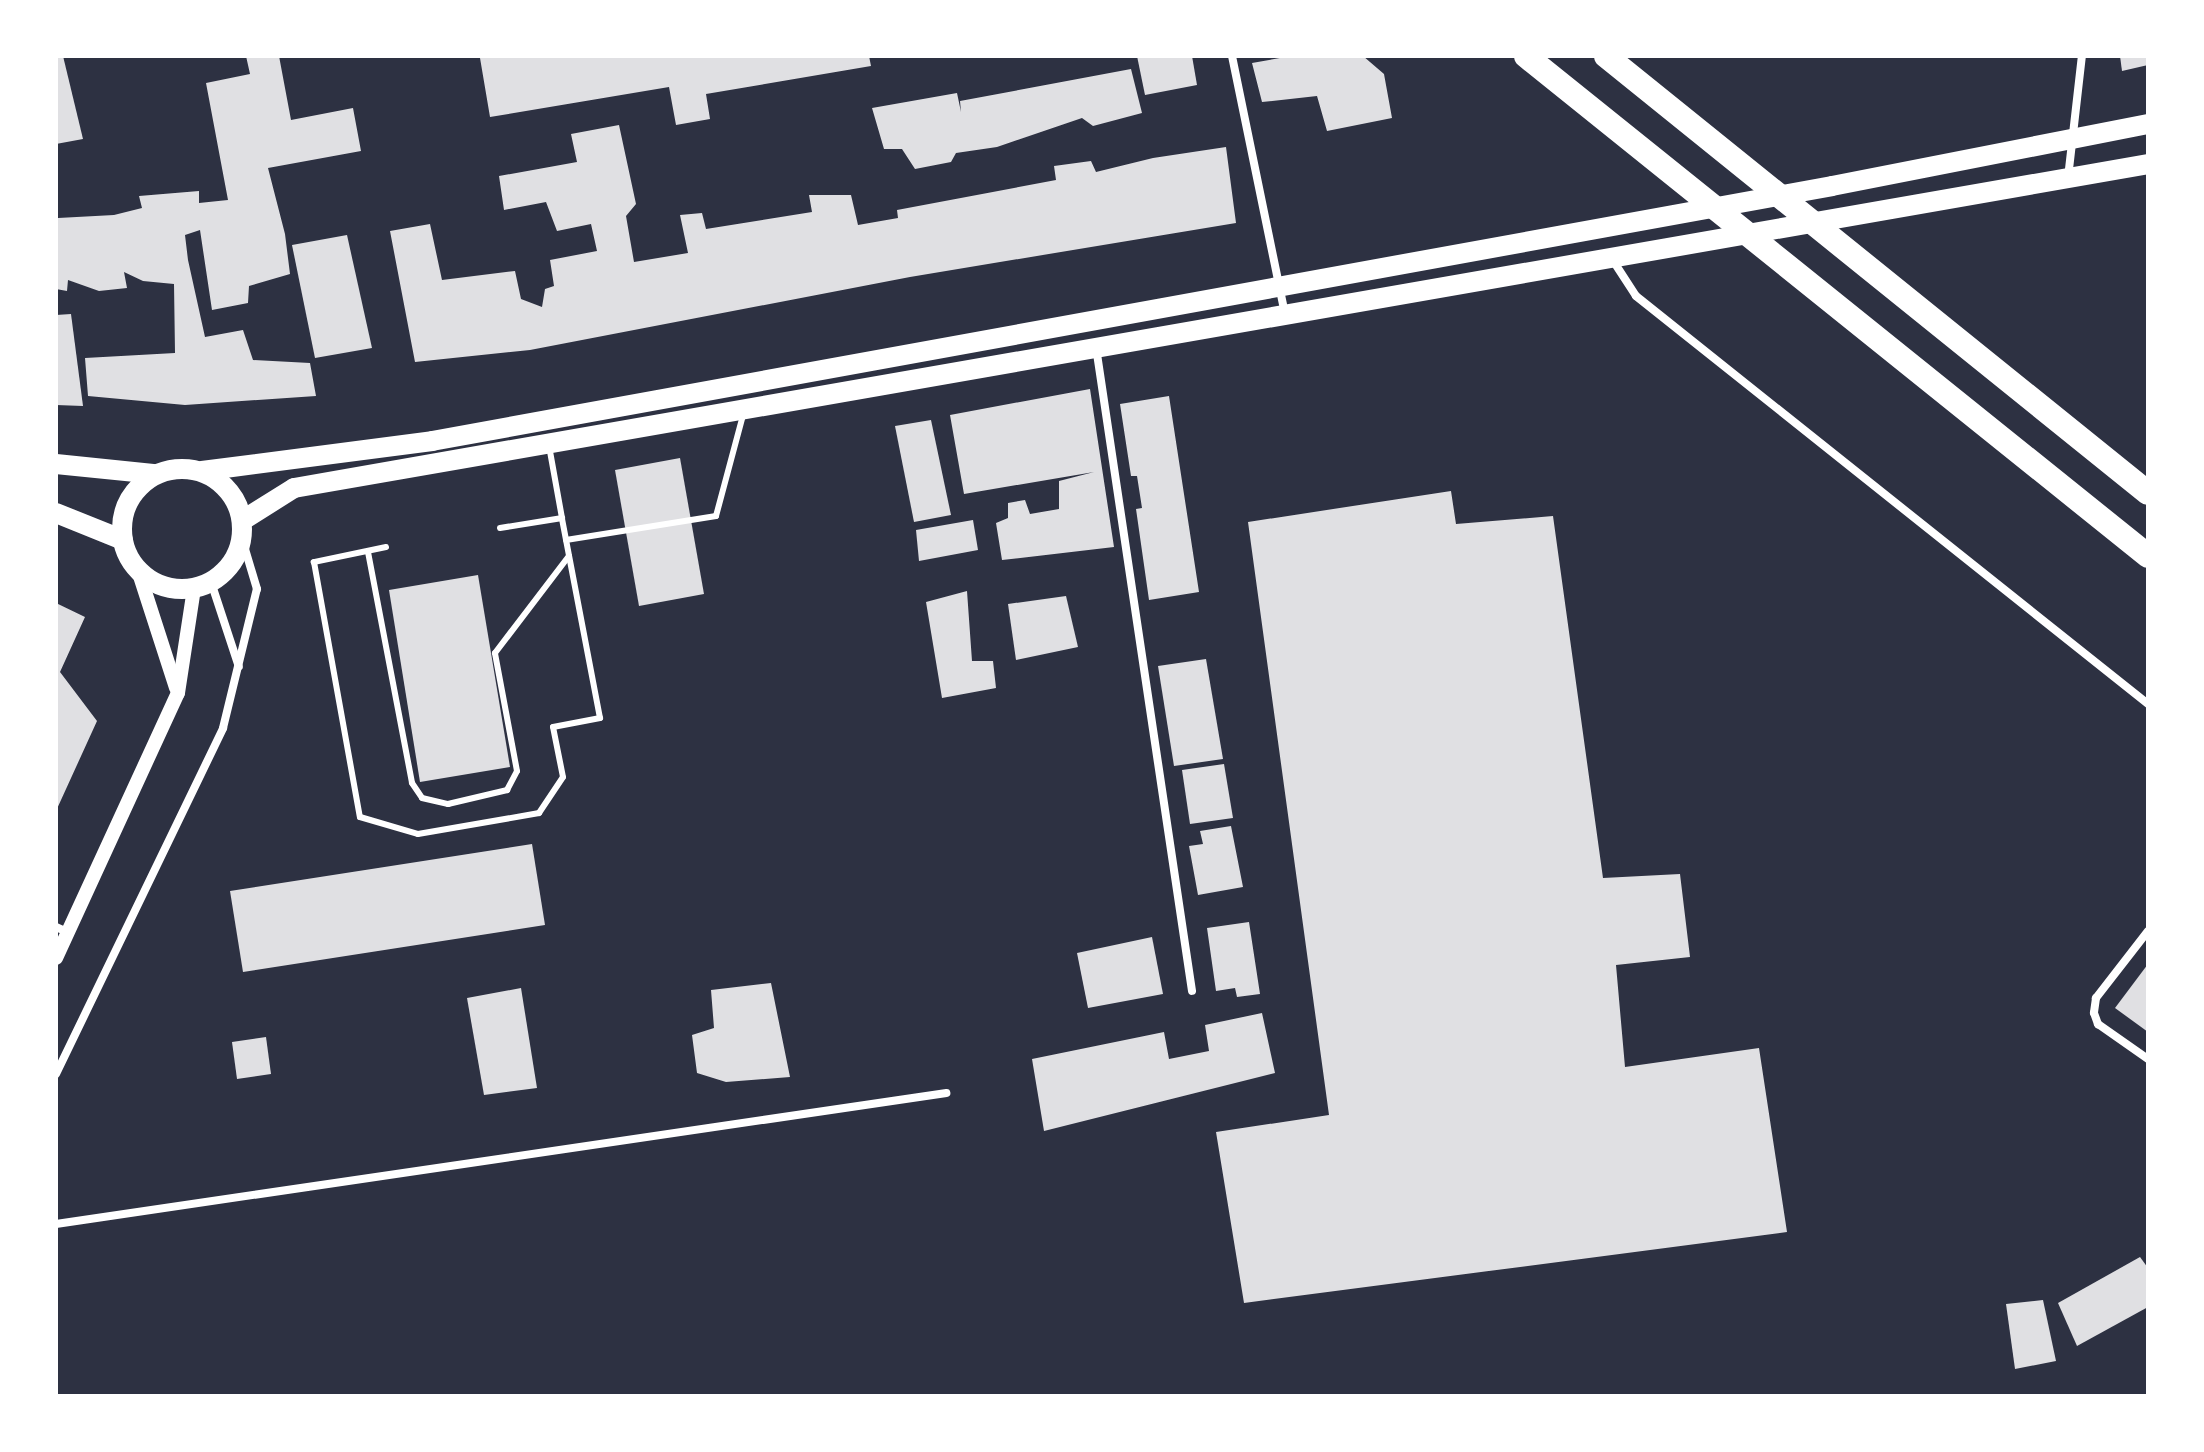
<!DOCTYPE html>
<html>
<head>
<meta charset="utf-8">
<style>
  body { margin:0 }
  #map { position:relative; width:2204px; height:1452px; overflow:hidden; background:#2d3142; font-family:"Space Grotesk",sans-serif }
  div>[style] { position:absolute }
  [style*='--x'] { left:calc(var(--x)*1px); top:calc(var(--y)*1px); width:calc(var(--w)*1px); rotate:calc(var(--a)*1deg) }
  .building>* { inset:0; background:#e0e0e3 }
  .service>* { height:6px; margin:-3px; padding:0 3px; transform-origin:3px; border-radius:3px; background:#fff }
  .minor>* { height:8px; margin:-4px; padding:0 4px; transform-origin:4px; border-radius:4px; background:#fff }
  .tertiary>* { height:14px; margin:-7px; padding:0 7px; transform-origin:7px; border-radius:7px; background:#fff }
  .primary>* { height:20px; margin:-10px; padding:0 10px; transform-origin:10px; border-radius:10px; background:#fff }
  .primary>.ring { margin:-10px; padding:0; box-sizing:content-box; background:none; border:20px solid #fff; border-radius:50% }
  .motorway>* { height:24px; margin:-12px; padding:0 12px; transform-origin:12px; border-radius:12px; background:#fff }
  span { translate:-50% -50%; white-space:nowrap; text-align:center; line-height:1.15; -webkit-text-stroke:6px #fff; paint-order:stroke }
  .frame { position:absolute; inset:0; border:58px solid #fff; pointer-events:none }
</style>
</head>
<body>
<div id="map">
  <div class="building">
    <div style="clip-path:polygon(56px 56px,63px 56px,83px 139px,56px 144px)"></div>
    <div style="clip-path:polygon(246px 56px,279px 56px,291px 120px,353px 108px,361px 151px,268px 168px,285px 234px,290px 274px,249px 286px,248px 303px,212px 310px,200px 230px,185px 235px,188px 260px,205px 337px,243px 330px,253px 360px,310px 363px,316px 396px,185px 405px,88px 396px,85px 358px,175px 353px,174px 284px,143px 281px,124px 272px,127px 288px,99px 291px,68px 280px,67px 291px,56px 289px,58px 218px,114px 215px,142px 208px,139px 196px,199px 191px,199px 203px,228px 200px,206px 83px,250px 74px)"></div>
    <div style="clip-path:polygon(489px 56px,869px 56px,871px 66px,706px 94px,710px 119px,676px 125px,669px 87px,490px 117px,480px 58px)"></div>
    <div style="clip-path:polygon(1137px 56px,1192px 56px,1197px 85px,1145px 95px)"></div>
    <div style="clip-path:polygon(1291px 56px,1363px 56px,1384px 74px,1392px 118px,1327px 131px,1317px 96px,1262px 102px,1252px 63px)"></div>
    <div style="clip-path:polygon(2120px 56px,2148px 56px,2148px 65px,2122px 71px)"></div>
    <div style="clip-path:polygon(1131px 69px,1142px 113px,1093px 126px,1082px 118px,997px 147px,956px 153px,951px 162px,915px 169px,902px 149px,884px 149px,872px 108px,957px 93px,961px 112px,960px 101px)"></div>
    <div style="clip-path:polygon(619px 125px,636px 204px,626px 216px,634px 262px,688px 253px,680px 215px,702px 213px,706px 229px,812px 212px,809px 195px,851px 195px,858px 225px,898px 218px,897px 210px,1056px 180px,1054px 166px,1091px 161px,1096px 172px,1153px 158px,1226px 147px,1236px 223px,910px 277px,530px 350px,415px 362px,390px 231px,430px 224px,442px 280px,515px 271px,521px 299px,542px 307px,545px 289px,554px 286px,550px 260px,597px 251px,591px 224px,557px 231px,546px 202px,504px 210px,499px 176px,577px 162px,571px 134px)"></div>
    <div style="clip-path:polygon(347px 235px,372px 348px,315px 358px,292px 245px)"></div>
    <div style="clip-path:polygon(71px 314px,83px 406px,56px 405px,56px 315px)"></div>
    <div style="clip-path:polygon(1090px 389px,1114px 547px,1002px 560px,996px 523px,1008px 518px,1008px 503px,1025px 500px,1030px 514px,1059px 509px,1059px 481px,1094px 472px,964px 494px,950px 415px)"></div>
    <div style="clip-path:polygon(1169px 396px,1199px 592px,1149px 600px,1136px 509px,1142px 508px,1137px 476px,1131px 476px,1120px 404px)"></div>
    <div style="clip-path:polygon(931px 420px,951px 515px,914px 522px,895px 426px)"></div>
    <div style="clip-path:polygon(680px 458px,704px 594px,639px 606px,615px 470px)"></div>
    <div style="clip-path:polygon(1451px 491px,1456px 524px,1553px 516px,1603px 878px,1680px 874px,1690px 957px,1616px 965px,1625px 1067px,1759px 1048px,1787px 1232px,1244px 1303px,1216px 1132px,1329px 1115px,1248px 522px)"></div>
    <div style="clip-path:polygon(973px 520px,978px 550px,919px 561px,916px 530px)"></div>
    <div style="clip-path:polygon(478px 575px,510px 767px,420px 782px,389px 590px)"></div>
    <div style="clip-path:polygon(967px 591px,972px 661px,993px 661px,996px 688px,942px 698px,926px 602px)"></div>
    <div style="clip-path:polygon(1066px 596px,1078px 647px,1016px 660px,1008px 604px)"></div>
    <div style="clip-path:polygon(56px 603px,85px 617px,60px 672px,97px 721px,56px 811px)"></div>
    <div style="clip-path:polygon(1206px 659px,1223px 759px,1174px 766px,1158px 666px)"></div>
    <div style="clip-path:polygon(1224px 764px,1233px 818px,1190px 824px,1182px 770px)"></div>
    <div style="clip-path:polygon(1231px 826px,1243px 887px,1198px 895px,1189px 846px,1203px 844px,1200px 831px)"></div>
    <div style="clip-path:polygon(532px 844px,545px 925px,243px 972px,230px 891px)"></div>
    <div style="clip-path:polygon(1249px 922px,1260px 994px,1237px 997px,1235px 988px,1216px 991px,1207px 928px)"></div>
    <div style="clip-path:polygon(1152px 937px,1163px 994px,1088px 1008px,1077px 953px)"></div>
    <div style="clip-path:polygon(2148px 964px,2148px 1032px,2115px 1008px)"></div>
    <div style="clip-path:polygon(771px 983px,790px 1077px,726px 1082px,697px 1073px,692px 1035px,714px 1028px,711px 990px)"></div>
    <div style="clip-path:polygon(521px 988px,537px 1088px,484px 1095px,467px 998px)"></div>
    <div style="clip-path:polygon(1262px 1013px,1275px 1073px,1044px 1131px,1032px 1059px,1164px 1032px,1169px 1059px,1209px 1051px,1205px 1025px)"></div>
    <div style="clip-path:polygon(266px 1037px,271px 1074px,237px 1079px,232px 1042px)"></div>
    <div style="clip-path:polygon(2140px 1257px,2148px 1268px,2148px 1307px,2077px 1346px,2058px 1303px)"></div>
    <div style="clip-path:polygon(2043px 1300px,2056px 1361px,2015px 1369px,2006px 1304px)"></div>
  </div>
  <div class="service">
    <div style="--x:500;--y:528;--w:63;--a:-9.2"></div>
    <div style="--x:562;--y:518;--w:73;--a:-100.2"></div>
    <div style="--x:566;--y:540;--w:152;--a:-9.1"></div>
    <div style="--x:716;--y:516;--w:105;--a:-75"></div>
    <div style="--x:386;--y:547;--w:74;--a:168.2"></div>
    <div style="--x:314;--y:562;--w:259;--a:79.8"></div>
    <div style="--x:360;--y:817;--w:60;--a:16.3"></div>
    <div style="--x:418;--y:834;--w:123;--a:-9.8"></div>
    <div style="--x:539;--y:813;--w:43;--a:-56.3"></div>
    <div style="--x:563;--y:777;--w:51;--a:-101.3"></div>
    <div style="--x:553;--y:727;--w:48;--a:-10.8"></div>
    <div style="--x:600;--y:718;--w:204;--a:-100.8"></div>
    <div style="--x:368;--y:552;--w:235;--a:79.2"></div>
    <div style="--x:412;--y:783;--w:18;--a:56"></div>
    <div style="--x:422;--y:798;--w:27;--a:13"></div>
    <div style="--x:448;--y:804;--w:61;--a:-13.3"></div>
    <div style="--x:507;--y:790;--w:21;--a:-62"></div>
    <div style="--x:517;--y:771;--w:120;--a:-100.6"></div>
    <div style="--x:495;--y:653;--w:122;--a:-52.7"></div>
  </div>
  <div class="minor">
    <div style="--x:1232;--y:56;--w:263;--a:78.4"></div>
    <div style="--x:2068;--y:178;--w:123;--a:-83.5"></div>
    <div style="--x:1612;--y:259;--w:44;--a:57"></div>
    <div style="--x:1636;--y:296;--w:655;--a:38.55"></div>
    <div style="--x:1096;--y:347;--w:651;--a:81.52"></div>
    <div style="--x:211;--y:582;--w:89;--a:71.8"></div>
    <div style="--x:56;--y:927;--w:12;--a:24"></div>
    <div style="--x:2148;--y:931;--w:85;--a:127.8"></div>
    <div style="--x:2096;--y:998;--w:15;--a:98"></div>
    <div style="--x:2094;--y:1013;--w:12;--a:70"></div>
    <div style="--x:2098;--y:1024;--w:61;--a:35"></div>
    <div style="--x:56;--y:1074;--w:384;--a:-64.2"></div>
    <div style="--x:223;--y:728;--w:143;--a:-76.3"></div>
    <div style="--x:257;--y:589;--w:52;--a:-106.7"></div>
    <div style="--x:56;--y:1224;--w:900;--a:-8.37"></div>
  </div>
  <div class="tertiary">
    <div style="--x:138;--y:570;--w:124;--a:72.1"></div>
    <div style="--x:56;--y:958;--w:292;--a:-65.3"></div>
    <div style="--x:178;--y:693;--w:105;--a:-81.3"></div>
  </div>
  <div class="primary">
    <div style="--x:56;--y:464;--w:100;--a:5.8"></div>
    <div class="ring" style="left:122px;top:469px;width:100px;height:100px"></div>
    <div style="--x:202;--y:471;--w:232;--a:-7.4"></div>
    <div style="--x:432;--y:441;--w:1423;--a:-10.32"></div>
    <div style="--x:1832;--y:186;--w:322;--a:-11.1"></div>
    <div style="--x:56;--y:513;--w:72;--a:21.9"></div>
    <div style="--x:243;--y:520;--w:60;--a:-32.1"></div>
    <div style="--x:294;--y:488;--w:1882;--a:-9.91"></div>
  </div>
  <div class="motorway">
    <div style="--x:1526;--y:56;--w:798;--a:38.79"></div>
    <div style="--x:1606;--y:56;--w:696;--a:38.88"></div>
  </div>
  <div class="frame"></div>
</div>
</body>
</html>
